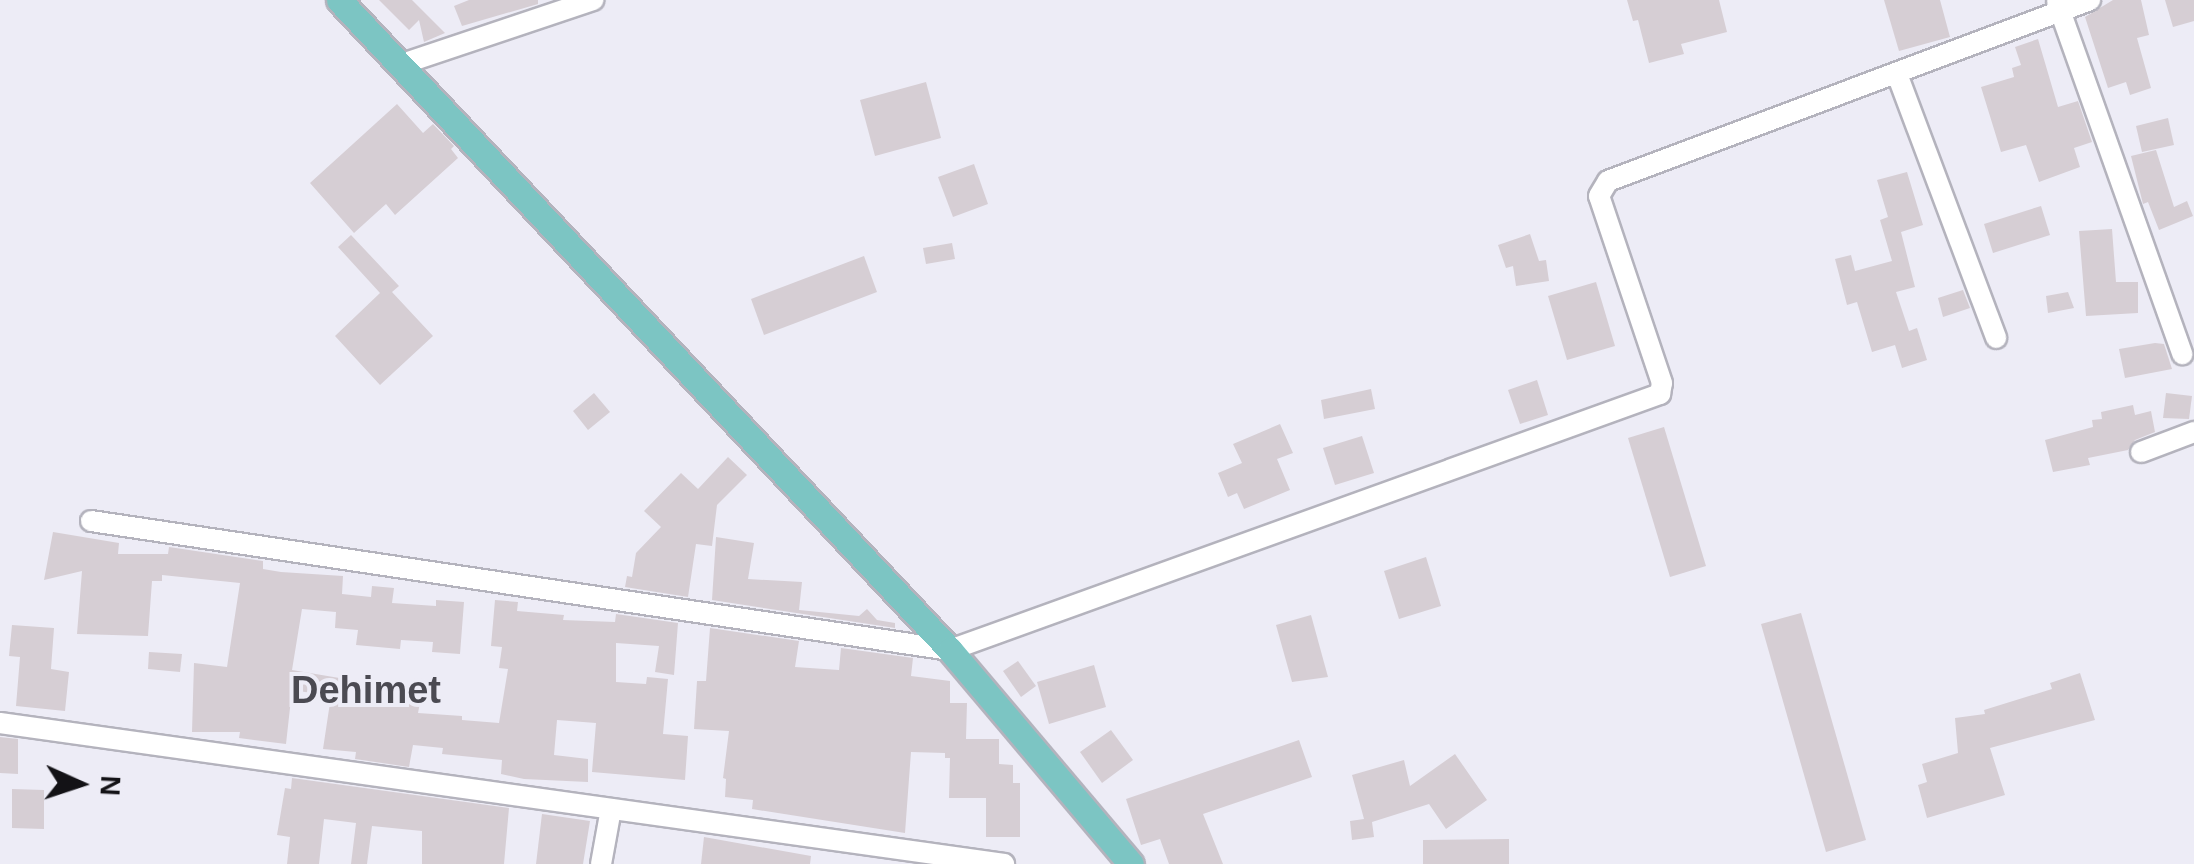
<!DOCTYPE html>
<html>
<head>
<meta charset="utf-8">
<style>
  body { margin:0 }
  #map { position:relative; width:2194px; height:864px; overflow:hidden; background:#edecf6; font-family:Helvetica,sans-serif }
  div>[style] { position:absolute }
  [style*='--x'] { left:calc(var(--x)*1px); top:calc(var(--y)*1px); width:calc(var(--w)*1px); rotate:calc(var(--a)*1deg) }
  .building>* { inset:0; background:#d6ced4 }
  .roads { filter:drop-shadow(2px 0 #b4b3bd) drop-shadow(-2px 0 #b4b3bd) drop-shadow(0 2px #b4b3bd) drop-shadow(0 -2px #b4b3bd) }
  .minor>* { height:20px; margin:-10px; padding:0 10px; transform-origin:10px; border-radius:10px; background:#fff }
  .major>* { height:25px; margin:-12.5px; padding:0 12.5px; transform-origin:12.5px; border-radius:12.5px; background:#7cc5c3 }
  span { translate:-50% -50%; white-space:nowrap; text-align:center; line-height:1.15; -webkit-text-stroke:8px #edecf6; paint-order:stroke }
  .neighbourhood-label { font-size:38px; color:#4b4a52; font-weight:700 }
  .north { position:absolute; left:30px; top:734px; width:100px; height:100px; -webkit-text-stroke:8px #edecf6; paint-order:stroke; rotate:93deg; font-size:28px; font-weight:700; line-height:40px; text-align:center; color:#131216 }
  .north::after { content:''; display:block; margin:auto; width:35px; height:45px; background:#131216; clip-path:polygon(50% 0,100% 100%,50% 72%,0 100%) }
</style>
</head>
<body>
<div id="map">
  <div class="building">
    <div style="clip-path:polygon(379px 0,412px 0,445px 33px,424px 42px,419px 20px,409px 30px)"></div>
    <div style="clip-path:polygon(469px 0,538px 0,538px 4px,462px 26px,454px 6px)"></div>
    <div style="clip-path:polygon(1627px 0,1719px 0,1727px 32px,1681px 44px,1684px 54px,1649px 63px,1638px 20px,1633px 21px)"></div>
    <div style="clip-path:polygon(1884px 0,1940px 0,1950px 37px,1899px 51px)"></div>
    <div style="clip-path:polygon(2113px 0,2141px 0,2149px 35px,2137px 38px,2151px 88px,2130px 95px,2126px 82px,2108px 88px,2085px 17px)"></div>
    <div style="clip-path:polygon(2165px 0,2194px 0,2194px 21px,2173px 27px)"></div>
    <div style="clip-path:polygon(2038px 39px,2058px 107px,2078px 101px,2092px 142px,2074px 148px,2080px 167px,2039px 182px,2026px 145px,2001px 152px,1981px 87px,2014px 77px,2012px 68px,2021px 65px,2015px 47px)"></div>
    <div style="clip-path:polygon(926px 82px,941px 138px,875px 156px,860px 100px)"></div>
    <div style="clip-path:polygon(397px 104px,423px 133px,433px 124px,454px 146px,451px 149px,458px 158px,395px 215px,386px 204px,354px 233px,310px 183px)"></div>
    <div style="clip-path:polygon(2168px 118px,2174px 145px,2142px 152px,2136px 126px)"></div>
    <div style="clip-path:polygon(2156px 150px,2174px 207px,2187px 201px,2193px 216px,2159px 230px,2148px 202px,2143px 204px,2131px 156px)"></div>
    <div style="clip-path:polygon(974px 164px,988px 204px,953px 217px,938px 177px)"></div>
    <div style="clip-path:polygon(1907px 172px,1923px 225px,1901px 232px,1915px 287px,1896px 292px,1909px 331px,1917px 328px,1927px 360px,1902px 368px,1895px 345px,1872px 352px,1857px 302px,1847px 305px,1835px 259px,1851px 255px,1855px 271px,1892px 261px,1880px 220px,1888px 217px,1877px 180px)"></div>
    <div style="clip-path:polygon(2041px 206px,2050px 235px,1993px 253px,1984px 224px)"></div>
    <div style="clip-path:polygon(2112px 229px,2116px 282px,2138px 282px,2138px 313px,2086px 316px,2079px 231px)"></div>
    <div style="clip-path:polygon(1530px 234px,1539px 261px,1546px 260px,1549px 281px,1516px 286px,1513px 266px,1506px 268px,1498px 245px)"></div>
    <div style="clip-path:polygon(351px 235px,399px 286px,392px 292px,433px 336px,380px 385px,335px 336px,380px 293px,338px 247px)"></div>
    <div style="clip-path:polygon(952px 243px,955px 259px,926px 264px,923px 248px)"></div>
    <div style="clip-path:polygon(864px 256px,877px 292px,764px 335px,751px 299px)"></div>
    <div style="clip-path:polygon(1596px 282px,1615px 346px,1567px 360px,1548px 296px)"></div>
    <div style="clip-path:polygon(1963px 290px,1970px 308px,1943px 317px,1938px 298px)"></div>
    <div style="clip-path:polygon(2068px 292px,2074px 308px,2048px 313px,2046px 296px)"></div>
    <div style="clip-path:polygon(2155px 343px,2164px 344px,2172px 369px,2125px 378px,2119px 349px)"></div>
    <div style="clip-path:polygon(1537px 380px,1548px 415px,1520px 424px,1508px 390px)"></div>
    <div style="clip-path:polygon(1371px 389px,1375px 409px,1324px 419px,1321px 400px)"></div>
    <div style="clip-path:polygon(594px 393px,610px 412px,588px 430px,573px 411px)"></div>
    <div style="clip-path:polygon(2166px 393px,2192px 396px,2189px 419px,2163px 418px)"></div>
    <div style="clip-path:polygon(2133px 405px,2135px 415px,2151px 411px,2155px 432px,2135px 440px,2128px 450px,2088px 458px,2090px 465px,2053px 472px,2045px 440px,2093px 427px,2092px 420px,2102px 419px,2101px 412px)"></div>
    <div style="clip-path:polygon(1280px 424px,1293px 453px,1277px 459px,1290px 490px,1244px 509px,1237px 493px,1228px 497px,1218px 473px,1242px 463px,1233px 444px)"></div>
    <div style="clip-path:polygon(1664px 427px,1706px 566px,1670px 577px,1628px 438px)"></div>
    <div style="clip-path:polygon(1362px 436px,1374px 473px,1335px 485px,1323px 448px)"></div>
    <div style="clip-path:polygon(728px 457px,747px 475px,717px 505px,712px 546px,696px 544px,688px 597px,625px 587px,627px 576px,632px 577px,636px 553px,661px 527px,644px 511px,681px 473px,698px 489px)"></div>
    <div style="clip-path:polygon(53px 532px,119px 543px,118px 554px,168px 554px,169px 547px,263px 561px,263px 569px,281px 572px,343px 576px,342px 594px,371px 597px,372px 586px,394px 588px,392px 603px,436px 606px,436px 600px,464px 602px,460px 654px,432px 652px,433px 642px,401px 640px,400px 649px,356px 645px,358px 630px,335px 628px,336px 612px,302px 609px,292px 670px,422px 692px,418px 713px,462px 716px,462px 720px,499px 723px,508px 669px,499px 668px,502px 647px,491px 646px,495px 600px,518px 602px,517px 611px,564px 615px,563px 620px,615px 622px,616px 614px,678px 623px,674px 675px,655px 672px,659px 646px,616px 643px,616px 682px,646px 684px,647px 677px,668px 679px,663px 734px,688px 736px,685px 780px,592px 772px,596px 723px,557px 720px,554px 755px,588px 759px,588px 782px,524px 779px,501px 774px,502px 760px,442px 754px,443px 748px,413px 745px,409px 767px,355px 759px,356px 752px,323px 749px,331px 696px,292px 690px,286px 744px,239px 738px,240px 732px,192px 732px,194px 663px,227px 667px,240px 583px,162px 575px,162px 581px,152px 581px,148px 636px,77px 634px,82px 571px,44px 580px)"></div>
    <div style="clip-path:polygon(716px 537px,754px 543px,748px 579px,802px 582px,799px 610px,859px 616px,867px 609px,877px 620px,895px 623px,895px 628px,712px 600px)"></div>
    <div style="clip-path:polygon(1426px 557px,1441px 606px,1399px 619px,1384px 571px)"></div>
    <div style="clip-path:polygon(1801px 613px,1866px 840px,1826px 852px,1761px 624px)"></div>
    <div style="clip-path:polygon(1311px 615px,1328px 677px,1292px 682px,1276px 625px)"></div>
    <div style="clip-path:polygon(12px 625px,54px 628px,51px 669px,69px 672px,65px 711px,16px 706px,20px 657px,9px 656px)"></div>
    <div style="clip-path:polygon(710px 628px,799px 641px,795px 667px,839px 670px,841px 648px,913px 658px,911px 676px,950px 681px,950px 703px,967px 703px,966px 739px,999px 739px,999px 764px,1013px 765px,1013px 783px,1020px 783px,1020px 837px,986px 837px,986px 798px,949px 798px,950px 758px,945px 758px,945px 753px,911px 752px,905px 833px,752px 809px,753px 800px,725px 797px,726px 779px,723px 778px,729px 731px,694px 729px,697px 681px,706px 681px)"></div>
    <div style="clip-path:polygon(149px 652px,182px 654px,180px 672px,148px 669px)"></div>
    <div style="clip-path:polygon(1018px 661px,1036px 686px,1021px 697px,1003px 671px)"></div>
    <div style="clip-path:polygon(1094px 665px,1106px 707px,1049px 724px,1037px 682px)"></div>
    <div style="clip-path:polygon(2080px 673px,2095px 720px,1990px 748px,2005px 795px,1927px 818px,1918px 785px,1927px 782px,1922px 764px,1958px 753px,1955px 718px,1985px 714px,1984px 710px,2052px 689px,2050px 683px)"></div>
    <div style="clip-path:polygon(1111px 730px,1133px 760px,1102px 783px,1080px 752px)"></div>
    <div style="clip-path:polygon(0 737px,18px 739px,18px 774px,0 773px)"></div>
    <div style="clip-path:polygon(1299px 740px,1312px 777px,1203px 814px,1223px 864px,1169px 864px,1160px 839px,1141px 845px,1126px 799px)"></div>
    <div style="clip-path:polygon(1455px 754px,1487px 800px,1446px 829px,1429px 804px,1372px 822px,1374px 837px,1352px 840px,1350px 821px,1364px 819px,1352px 775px,1404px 760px,1410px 786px)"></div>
    <div style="clip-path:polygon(292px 778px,509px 808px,504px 864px,422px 864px,422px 831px,372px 826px,367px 864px,351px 864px,356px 823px,324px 819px,319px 864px,287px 864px,290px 837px,277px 835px,285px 788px,291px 789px)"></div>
    <div style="clip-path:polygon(12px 789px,44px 790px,44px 829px,12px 828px)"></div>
    <div style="clip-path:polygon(542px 814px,590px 821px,583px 864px,536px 864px)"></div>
    <div style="clip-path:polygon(704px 837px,811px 856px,810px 864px,701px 864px)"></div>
    <div style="clip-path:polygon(1509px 839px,1509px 864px,1423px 864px,1423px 840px)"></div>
  </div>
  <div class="roads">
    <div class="minor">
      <div style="--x:2057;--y:2;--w:374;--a:70.4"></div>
      <div style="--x:399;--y:65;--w:205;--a:-18.5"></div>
      <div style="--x:1897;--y:74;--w:282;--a:69.4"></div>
      <div style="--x:2141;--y:452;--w:57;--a:-20.7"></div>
      <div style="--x:91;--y:521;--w:869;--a:8.54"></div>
      <div style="--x:950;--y:650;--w:755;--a:-19.83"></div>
      <div style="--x:1660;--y:394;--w:11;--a:-80"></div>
      <div style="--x:1662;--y:383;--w:197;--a:-108.6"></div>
      <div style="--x:1599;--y:196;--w:17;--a:-59"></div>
      <div style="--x:1608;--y:181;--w:515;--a:-20.58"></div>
      <div style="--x:0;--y:723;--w:1014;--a:7.99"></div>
      <div style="--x:601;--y:864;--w:56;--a:-79.7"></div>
    </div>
    <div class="major">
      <div style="--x:339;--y:0;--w:892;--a:46.77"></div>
      <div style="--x:950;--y:650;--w:280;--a:49.8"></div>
    </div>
  </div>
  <div class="neighbourhood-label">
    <span style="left:366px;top:691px">Dehimet</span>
  </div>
  <div class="north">N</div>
</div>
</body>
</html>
